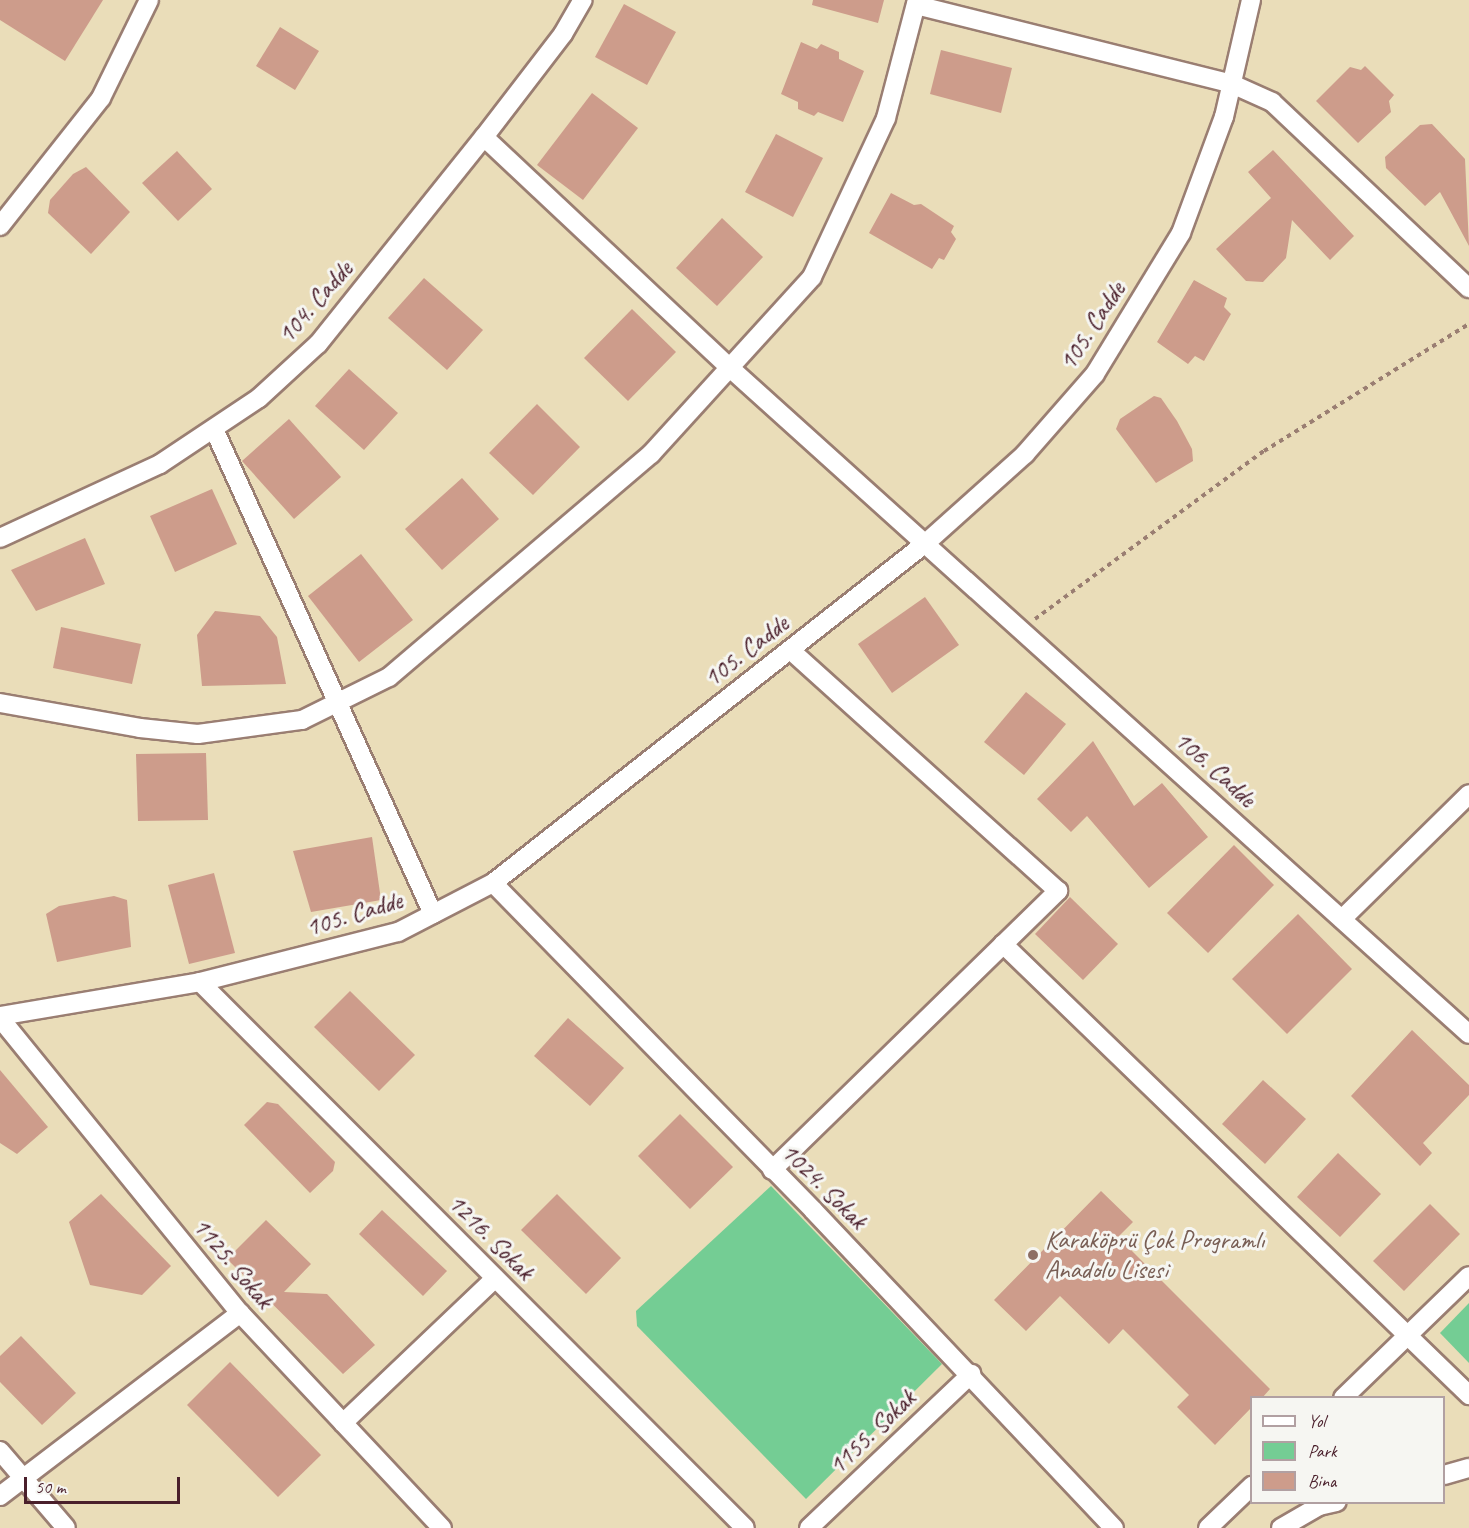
<!DOCTYPE html>
<html>
<head>
<meta charset="utf-8">
<style>
  body { margin:0 }
  #map { position:relative; width:1469px; height:1528px; overflow:hidden; background:#eaddb9; font-family:Caveat,sans-serif }
  div>[style] { position:absolute }
  [style*='--x'] { left:calc(var(--x)*1px); top:calc(var(--y)*1px); width:calc(var(--w)*1px); rotate:calc(var(--a)*1deg) }
  .green>* { inset:0; background:#74cd94 }
  .building>* { inset:0; background:#cd9c8b }
  .path>* { height:4px; margin-top:-2px; transform-origin:0; background:repeating-linear-gradient(90deg,#9a7e72 0 4.5px,transparent 0 9px) }
  .roads { filter:drop-shadow(2px 0 #9a7e72) drop-shadow(-2px 0 #9a7e72) drop-shadow(0 2px #9a7e72) drop-shadow(0 -2px #9a7e72) }
  .street>* { height:18px; margin:-9px; padding:0 9px; transform-origin:9px; border-radius:9px; background:#fff }
  .dots>* { width:16px; height:16px; translate:-50% -50%; box-sizing:border-box; border:3px solid #f6f6f2; border-radius:50% }
  span { translate:-50% -50%; white-space:nowrap; text-align:center; line-height:1.15; -webkit-text-stroke:6px #f6f6f2; paint-order:stroke }
  .street-label { font-size:26px; color:#4a1f2b }
  .education-label { font-size:26px; color:#785e54 }
  .left { translate:0 -50%; text-align:left }
  .legend { position:absolute; left:1250px; top:1396px; width:195px; height:108px; box-sizing:border-box; background:#f6f6f2; border:2px solid #b1a0a2; margin:0; padding:8px 10px; list-style:none; font-size:18px; color:#4a1f2b }
  .legend li { display:flex; align-items:center; gap:12px; height:30px }
  .legend b { width:30px; border:2px solid #b1a0a2 }
  .scale { position:absolute; left:24px; top:1477px; width:156px; height:27px; box-sizing:border-box; border:3px solid #4a1f2b; border-top:0; padding-left:8px; font-size:18px; line-height:21px; white-space:nowrap; color:#4a1f2b; -webkit-text-stroke:4px #f6f6f2; paint-order:stroke }
</style>
</head>
<body>
<div id="map">
  <div class="green">
    <div style="clip-path:polygon(771px 1186px,942px 1364px,806px 1499px,637px 1326px,636px 1311px)"></div>
    <div style="clip-path:polygon(1469px 1303px,1469px 1363px,1440px 1333px)"></div>
  </div>
  <div class="building">
    <div style="clip-path:polygon(0 0,103px 0,65px 61px,0 20px)"></div>
    <div style="clip-path:polygon(813px 0,884px 0,878px 23px,812px 5px)"></div>
    <div style="clip-path:polygon(624px 4px,676px 32px,647px 85px,595px 57px)"></div>
    <div style="clip-path:polygon(280px 27px,319px 51px,295px 90px,256px 66px)"></div>
    <div style="clip-path:polygon(801px 42px,817px 49px,821px 44px,839px 52px,839px 59px,864px 71px,843px 122px,818px 112px,814px 116px,798px 109px,798px 102px,781px 94px)"></div>
    <div style="clip-path:polygon(941px 50px,1012px 68px,1001px 113px,930px 94px)"></div>
    <div style="clip-path:polygon(1365px 66px,1394px 95px,1389px 101px,1391px 112px,1358px 143px,1316px 101px,1350px 67px,1361px 70px)"></div>
    <div style="clip-path:polygon(592px 93px,638px 128px,583px 200px,537px 165px)"></div>
    <div style="clip-path:polygon(1432px 124px,1465px 159px,1469px 246px,1440px 192px,1425px 206px,1386px 168px,1385px 157px,1420px 125px)"></div>
    <div style="clip-path:polygon(776px 134px,823px 158px,793px 217px,745px 192px)"></div>
    <div style="clip-path:polygon(1273px 150px,1354px 236px,1330px 260px,1292px 220px,1286px 258px,1263px 282px,1246px 281px,1216px 249px,1271px 198px,1248px 172px)"></div>
    <div style="clip-path:polygon(177px 151px,212px 189px,178px 221px,142px 183px)"></div>
    <div style="clip-path:polygon(86px 167px,130px 212px,91px 254px,48px 213px,50px 200px,73px 174px)"></div>
    <div style="clip-path:polygon(891px 193px,914px 205px,921px 204px,954px 226px,951px 232px,956px 239px,944px 260px,939px 258px,932px 269px,869px 233px)"></div>
    <div style="clip-path:polygon(722px 218px,763px 257px,717px 306px,676px 268px)"></div>
    <div style="clip-path:polygon(424px 278px,483px 330px,447px 370px,388px 318px)"></div>
    <div style="clip-path:polygon(1194px 280px,1227px 298px,1224px 307px,1231px 314px,1204px 361px,1195px 356px,1188px 364px,1157px 342px)"></div>
    <div style="clip-path:polygon(632px 309px,676px 352px,628px 401px,584px 358px)"></div>
    <div style="clip-path:polygon(349px 369px,398px 413px,364px 450px,315px 406px)"></div>
    <div style="clip-path:polygon(1154px 396px,1161px 398px,1177px 421px,1192px 449px,1193px 461px,1156px 483px,1116px 429px,1120px 419px)"></div>
    <div style="clip-path:polygon(537px 404px,580px 447px,533px 495px,489px 453px)"></div>
    <div style="clip-path:polygon(289px 419px,341px 477px,294px 519px,242px 461px)"></div>
    <div style="clip-path:polygon(462px 478px,499px 519px,442px 570px,405px 529px)"></div>
    <div style="clip-path:polygon(212px 489px,237px 544px,175px 572px,150px 516px)"></div>
    <div style="clip-path:polygon(85px 538px,105px 584px,36px 611px,11px 570px)"></div>
    <div style="clip-path:polygon(361px 554px,413px 620px,359px 662px,308px 596px)"></div>
    <div style="clip-path:polygon(925px 597px,959px 645px,892px 693px,858px 644px)"></div>
    <div style="clip-path:polygon(215px 611px,260px 616px,277px 637px,286px 684px,202px 686px,197px 635px)"></div>
    <div style="clip-path:polygon(61px 627px,141px 644px,132px 684px,53px 668px)"></div>
    <div style="clip-path:polygon(1026px 692px,1066px 724px,1024px 775px,984px 742px)"></div>
    <div style="clip-path:polygon(1093px 741px,1134px 806px,1162px 783px,1208px 837px,1149px 888px,1087px 816px,1071px 832px,1037px 799px)"></div>
    <div style="clip-path:polygon(206px 753px,208px 820px,138px 821px,136px 754px)"></div>
    <div style="clip-path:polygon(372px 837px,381px 900px,311px 912px,293px 851px)"></div>
    <div style="clip-path:polygon(1234px 845px,1274px 885px,1208px 953px,1167px 913px)"></div>
    <div style="clip-path:polygon(214px 873px,235px 953px,189px 964px,168px 885px)"></div>
    <div style="clip-path:polygon(114px 896px,127px 900px,131px 947px,57px 962px,46px 914px,59px 906px)"></div>
    <div style="clip-path:polygon(1070px 897px,1118px 944px,1083px 980px,1035px 934px)"></div>
    <div style="clip-path:polygon(1298px 914px,1352px 969px,1287px 1034px,1232px 979px)"></div>
    <div style="clip-path:polygon(350px 991px,415px 1055px,379px 1091px,314px 1027px)"></div>
    <div style="clip-path:polygon(568px 1018px,624px 1068px,590px 1106px,534px 1056px)"></div>
    <div style="clip-path:polygon(1412px 1030px,1469px 1085px,1469px 1095px,1423px 1143px,1432px 1153px,1420px 1166px,1351px 1096px)"></div>
    <div style="clip-path:polygon(0 1070px,48px 1127px,17px 1154px,0 1143px)"></div>
    <div style="clip-path:polygon(1263px 1080px,1306px 1119px,1265px 1164px,1222px 1124px)"></div>
    <div style="clip-path:polygon(267px 1102px,278px 1104px,335px 1162px,333px 1171px,310px 1193px,244px 1125px)"></div>
    <div style="clip-path:polygon(680px 1114px,733px 1167px,690px 1209px,638px 1156px)"></div>
    <div style="clip-path:polygon(1338px 1153px,1381px 1194px,1340px 1237px,1297px 1197px)"></div>
    <div style="clip-path:polygon(1101px 1191px,1133px 1222px,1118px 1237px,1270px 1389px,1262px 1398px,1251px 1398px,1251px 1408px,1215px 1445px,1177px 1407px,1189px 1395px,1123px 1329px,1109px 1344px,1060px 1296px,1026px 1331px,994px 1300px)"></div>
    <div style="clip-path:polygon(101px 1194px,171px 1266px,142px 1295px,90px 1285px,69px 1222px)"></div>
    <div style="clip-path:polygon(557px 1194px,621px 1258px,586px 1294px,521px 1230px)"></div>
    <div style="clip-path:polygon(1430px 1204px,1460px 1234px,1404px 1291px,1373px 1261px)"></div>
    <div style="clip-path:polygon(382px 1210px,447px 1271px,423px 1296px,359px 1234px)"></div>
    <div style="clip-path:polygon(266px 1220px,311px 1264px,284px 1292px,327px 1294px,375px 1345px,343px 1374px,227px 1259px)"></div>
    <div style="clip-path:polygon(21px 1336px,76px 1393px,42px 1425px,0 1382px,0 1356px)"></div>
    <div style="clip-path:polygon(230px 1362px,321px 1455px,278px 1497px,187px 1405px)"></div>
  </div>
  <div class="path">
    <div style="--x:1035;--y:619;--w:284;--a:-36.3"></div>
    <div style="--x:1264;--y:451;--w:241;--a:-31.8"></div>
  </div>
  <div class="roads">
    <div class="street">
      <div style="--x:916;--y:5;--w:326;--a:14"></div>
      <div style="--x:1232;--y:84;--w:44;--a:24.2"></div>
      <div style="--x:1272;--y:102;--w:271;--a:43.4"></div>
      <div style="--x:484;--y:137;--w:336;--a:43.2"></div>
      <div style="--x:729;--y:367;--w:996;--a:42.03"></div>
      <div style="--x:0;--y:226;--w:163;--a:-51.7"></div>
      <div style="--x:101;--y:98;--w:109;--a:-63.9"></div>
      <div style="--x:214;--y:429;--w:532;--a:65.7"></div>
      <div style="--x:0;--y:538;--w:176;--a:-24.8"></div>
      <div style="--x:160;--y:464;--w:119;--a:-33.7"></div>
      <div style="--x:259;--y:398;--w:80;--a:-42.5"></div>
      <div style="--x:318;--y:344;--w:265;--a:-51.3"></div>
      <div style="--x:484;--y:137;--w:130;--a:-52.5"></div>
      <div style="--x:563;--y:34;--w:39;--a:-60"></div>
      <div style="--x:0;--y:703;--w:142;--a:10.1"></div>
      <div style="--x:140;--y:728;--w:58;--a:5.9"></div>
      <div style="--x:198;--y:734;--w:105;--a:-7.7"></div>
      <div style="--x:302;--y:720;--w:97;--a:-26.3"></div>
      <div style="--x:389;--y:677;--w:344;--a:-40.4"></div>
      <div style="--x:651;--y:454;--w:239;--a:-47.7"></div>
      <div style="--x:812;--y:277;--w:175;--a:-65"></div>
      <div style="--x:886;--y:118;--w:122;--a:-75.3"></div>
      <div style="--x:493;--y:883;--w:458;--a:45.6"></div>
      <div style="--x:813;--y:1210;--w:438;--a:46.6"></div>
      <div style="--x:1342;--y:919;--w:178;--a:-44.5"></div>
      <div style="--x:1003;--y:944;--w:649;--a:44.06"></div>
      <div style="--x:200;--y:982;--w:771;--a:45.05"></div>
      <div style="--x:0;--y:1016;--w:203;--a:-9.6"></div>
      <div style="--x:200;--y:982;--w:204;--a:-14.2"></div>
      <div style="--x:398;--y:932;--w:107;--a:-27.3"></div>
      <div style="--x:493;--y:883;--w:552;--a:-38.16"></div>
      <div style="--x:927;--y:542;--w:132;--a:-41.9"></div>
      <div style="--x:1025;--y:454;--w:106;--a:-48.8"></div>
      <div style="--x:1095;--y:374;--w:165;--a:-58.6"></div>
      <div style="--x:1181;--y:233;--w:124;--a:-69.7"></div>
      <div style="--x:1224;--y:117;--w:120;--a:-77"></div>
      <div style="--x:0;--y:1018;--w:380;--a:50.9"></div>
      <div style="--x:240;--y:1313;--w:295;--a:46.8"></div>
      <div style="--x:772;--y:1170;--w:400;--a:-44.3"></div>
      <div style="--x:1058;--y:891;--w:360;--a:-138"></div>
      <div style="--x:1343;--y:1398;--w:175;--a:-44.1"></div>
      <div style="--x:343;--y:1423;--w:210;--a:-43.6"></div>
      <div style="--x:0;--y:1451;--w:101;--a:49.4"></div>
      <div style="--x:1444;--y:1475;--w:26;--a:-16"></div>
      <div style="--x:0;--y:1496;--w:302;--a:-37.3"></div>
      <div style="--x:809;--y:1528;--w:224;--a:-43.5"></div>
      <div style="--x:1208;--y:1528;--w:61;--a:-43.7"></div>
      <div style="--x:1281;--y:1528;--w:44;--a:-30.1"></div>
      <div style="--x:1319;--y:1506;--w:18;--a:-13"></div>
    </div>
  </div>
  <div class="dots">
    <div style="left:1033px;top:1255px;background:#8d6e63"></div>
  </div>
  <div class="street-label">
    <span style="left:315px;top:302px;rotate:-49deg">104. Cadde</span>
    <span style="left:1092px;top:326px;rotate:-57deg">105. Cadde</span>
    <span style="left:746px;top:651px;rotate:-38deg">105. Cadde</span>
    <span style="left:1215px;top:769px;rotate:42deg">106. Cadde</span>
    <span style="left:354px;top:914px;rotate:-17deg">105. Cadde</span>
    <span style="left:824px;top:1186px;rotate:45deg">1024. Sokak</span>
    <span style="left:491px;top:1237px;rotate:45deg">1216. Sokak</span>
    <span style="left:233px;top:1263px;rotate:50deg">1125. Sokak</span>
    <span style="left:872px;top:1432px;rotate:-44deg">1155. Sokak</span>
  </div>
  <div class="education-label">
    <span class="left" style="left:1045px;top:1255px">Karaköprü Çok Programlı<br>Anadolu Lisesi</span>
  </div>
  <ul class="legend">
  <li><b style="height:8px;background:#fff"></b>Yol</li>
  <li><b style="height:16px;background:#74cd94"></b>Park</li>
  <li><b style="height:16px;background:#cd9c8b"></b>Bina</li>
  </ul>
  <div class="scale">50 m</div>
</div>
</body>
</html>
